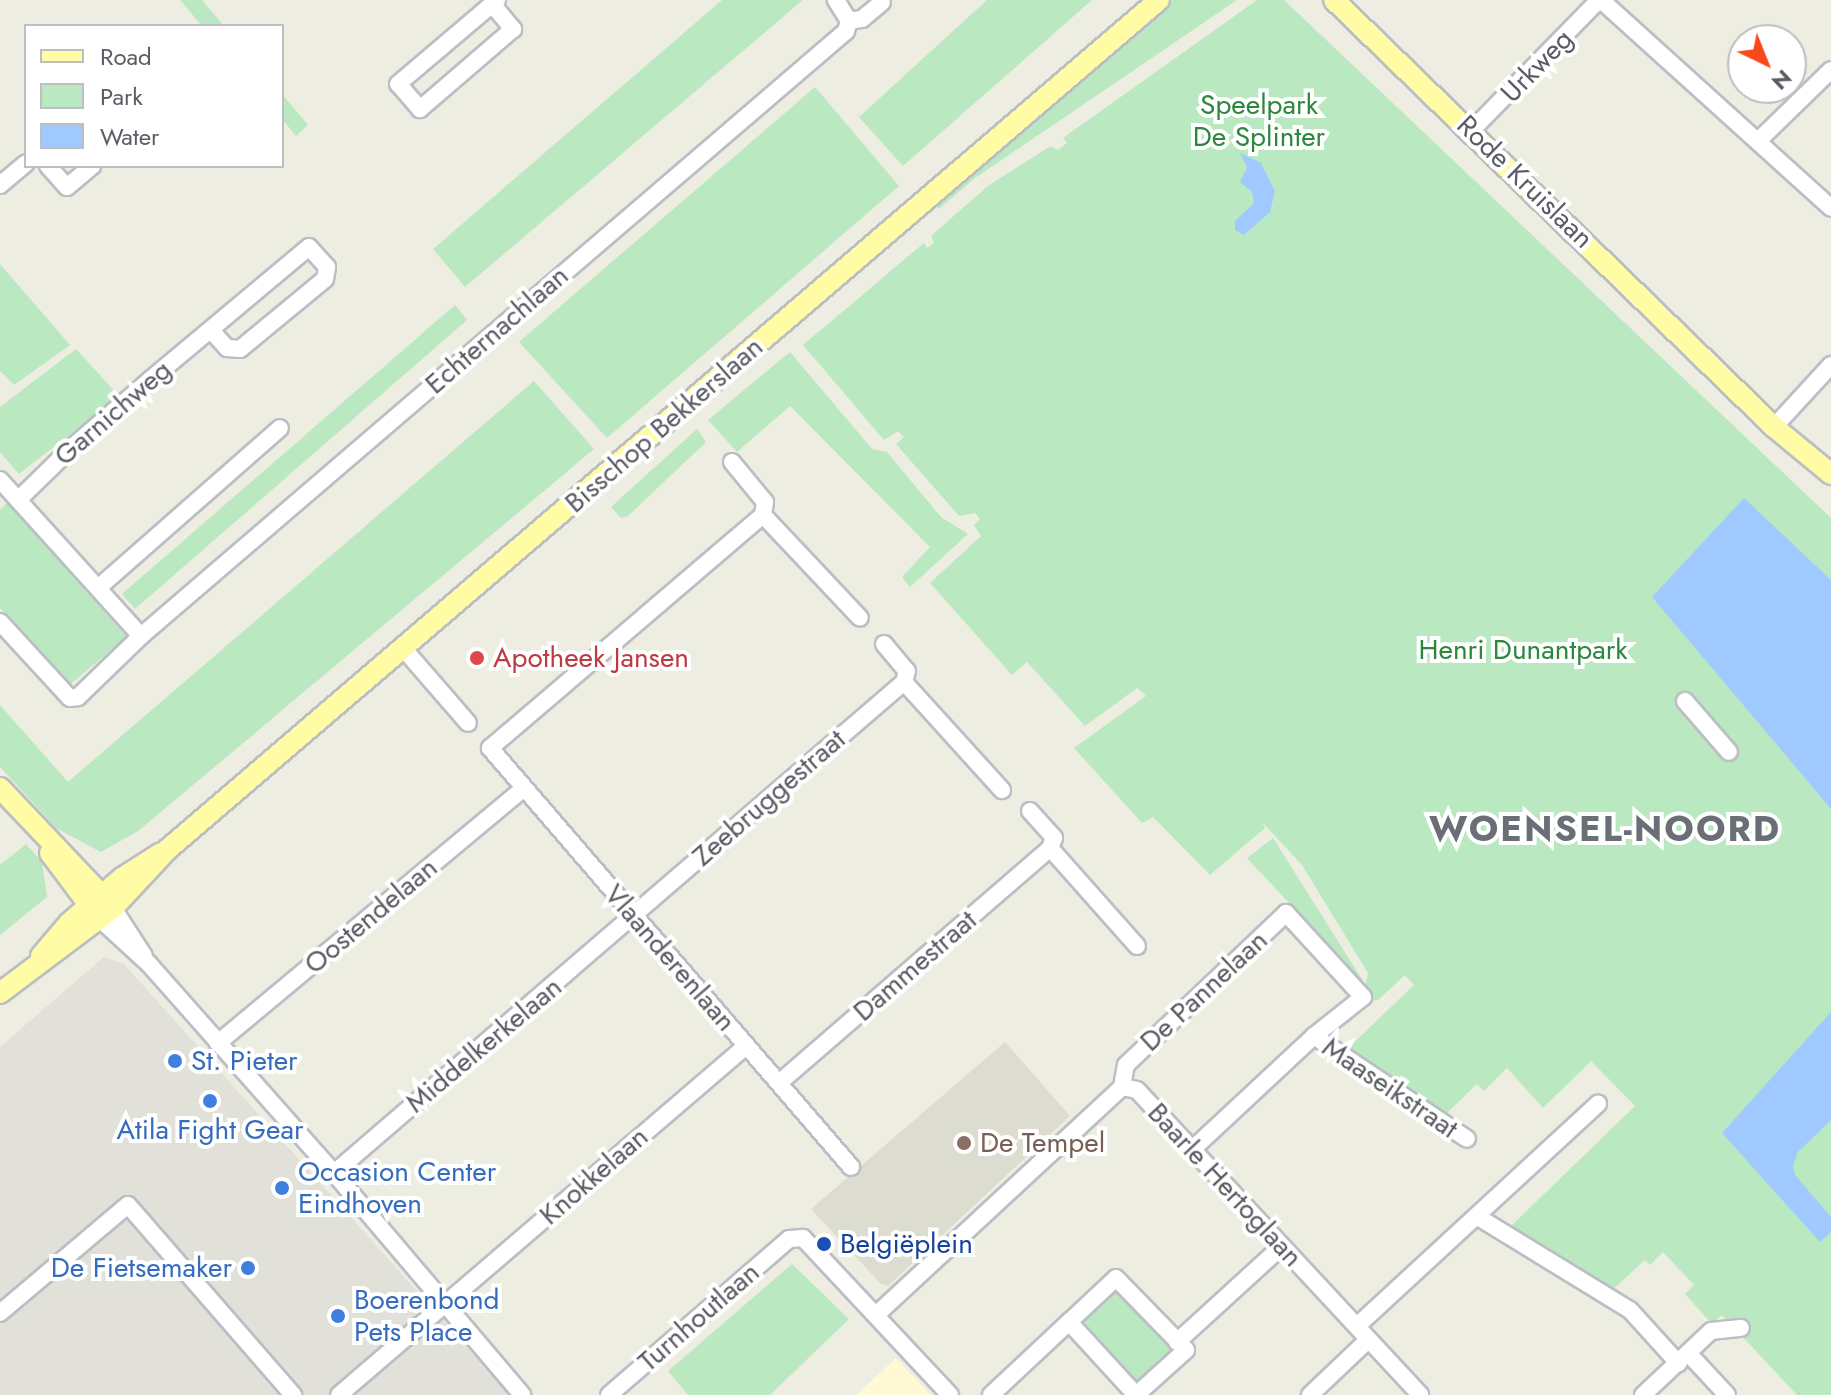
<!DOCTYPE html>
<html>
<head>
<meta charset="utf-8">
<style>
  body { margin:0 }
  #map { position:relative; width:1831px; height:1395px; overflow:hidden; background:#eeede1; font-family:Jost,sans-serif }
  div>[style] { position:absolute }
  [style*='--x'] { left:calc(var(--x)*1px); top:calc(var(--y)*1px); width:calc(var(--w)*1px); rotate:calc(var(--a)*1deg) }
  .commercial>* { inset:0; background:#fffad5 }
  .industrial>* { inset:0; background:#e1e0d9 }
  .education>* { inset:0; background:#dddcd0 }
  .green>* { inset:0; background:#bae8c0 }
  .water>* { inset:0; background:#a0caff }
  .roads { filter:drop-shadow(2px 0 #bbbec4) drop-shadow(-2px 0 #bbbec4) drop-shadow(0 2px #bbbec4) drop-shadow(0 -2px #bbbec4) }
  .minor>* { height:16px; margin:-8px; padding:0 8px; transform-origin:8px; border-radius:8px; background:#fff }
  .major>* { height:20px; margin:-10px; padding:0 10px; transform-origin:10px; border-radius:10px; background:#fffca5 }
  .dots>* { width:22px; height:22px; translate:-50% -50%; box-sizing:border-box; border:4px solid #fff; border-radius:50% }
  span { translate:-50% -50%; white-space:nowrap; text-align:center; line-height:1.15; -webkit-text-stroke:8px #fff; paint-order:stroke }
  .street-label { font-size:28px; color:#595d63 }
  .park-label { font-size:28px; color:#2d873d }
  .health-label { font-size:28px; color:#be3a42 }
  .left { translate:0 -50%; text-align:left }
  .shop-label { font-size:28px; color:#366cbe }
  .right { translate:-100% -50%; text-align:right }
  .education-label { font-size:28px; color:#785e54 }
  .transit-label { font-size:28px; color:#164399 }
  .district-label { font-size:36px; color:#6a6f75; font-weight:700; letter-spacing:2px }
  .legend { position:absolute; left:24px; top:24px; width:260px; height:144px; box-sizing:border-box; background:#fff; border:2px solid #bdbec1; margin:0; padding:10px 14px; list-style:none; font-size:24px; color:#595d63 }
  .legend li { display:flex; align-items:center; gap:16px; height:40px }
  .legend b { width:40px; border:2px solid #bdbec1 }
  .north { position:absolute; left:1727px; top:24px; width:80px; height:80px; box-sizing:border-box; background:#fff; border:2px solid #bdbec1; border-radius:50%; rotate:137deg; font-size:22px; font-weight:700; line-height:32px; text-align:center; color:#595d63 }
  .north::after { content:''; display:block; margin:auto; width:28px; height:36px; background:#f8491c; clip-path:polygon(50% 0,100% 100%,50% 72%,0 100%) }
</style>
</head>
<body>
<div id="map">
  <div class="commercial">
    <div style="clip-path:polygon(896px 1358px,931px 1395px,856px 1395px)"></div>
  </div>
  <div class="industrial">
    <div style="clip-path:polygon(104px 957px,124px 964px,510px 1395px,0 1395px,0 1047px)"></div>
  </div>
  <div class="education">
    <div style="clip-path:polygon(1005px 1042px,1070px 1116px,888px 1286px,881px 1284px,811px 1209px)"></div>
  </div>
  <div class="green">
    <div style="clip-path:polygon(180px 0,202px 0,224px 26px,202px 26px)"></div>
    <div style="clip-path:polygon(722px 0,803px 0,465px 287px,433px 249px)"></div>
    <div style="clip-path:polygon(987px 0,1092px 0,903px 166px,859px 117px)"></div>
    <div style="clip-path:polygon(1173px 0,1237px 0,975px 178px,939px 209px,935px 204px)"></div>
    <div style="clip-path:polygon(1257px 0,1284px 0,1831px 518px,1831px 1395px,1797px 1395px,1722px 1315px,1712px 1324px,1685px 1294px,1694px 1285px,1663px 1252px,1650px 1265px,1645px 1260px,1609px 1293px,1507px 1230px,1635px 1106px,1591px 1061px,1543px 1108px,1507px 1068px,1484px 1091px,1477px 1084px,1446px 1114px,1345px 1051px,1414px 985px,1405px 975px,1378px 1000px,1362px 1001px,1368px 973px,1302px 865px,1262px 822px,1265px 828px,1210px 875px,1153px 817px,1142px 823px,1074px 748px,1146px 696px,1137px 688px,1085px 726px,1027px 662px,1012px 675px,930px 583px,981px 536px,974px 525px,980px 519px,975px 513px,959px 516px,896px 444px,904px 437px,898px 431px,884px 440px,803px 345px,924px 243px,927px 248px,934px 243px,931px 236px,989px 185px,1051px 146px,1058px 150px,1067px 143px,1063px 138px)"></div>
    <div style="clip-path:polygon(815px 87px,899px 186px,607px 438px,519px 342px)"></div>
    <div style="clip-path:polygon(282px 94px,308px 125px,296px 136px,282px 119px)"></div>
    <div style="clip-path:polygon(0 264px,70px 345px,14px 385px,0 371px)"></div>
    <div style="clip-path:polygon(455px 305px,467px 320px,135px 609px,127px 600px,122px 594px)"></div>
    <div style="clip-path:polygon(76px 349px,119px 396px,19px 474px,0 452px,0 407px)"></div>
    <div style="clip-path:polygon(790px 352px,872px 449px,887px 452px,941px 517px,968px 534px,910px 587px,902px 577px,930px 547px,790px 406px,737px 452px,708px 420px)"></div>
    <div style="clip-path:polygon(534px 381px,594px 449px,138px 831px,101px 852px,56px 828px,0 767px,0 705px,68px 782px)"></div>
    <div style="clip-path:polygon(697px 429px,706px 442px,628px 516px,621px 518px,611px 507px)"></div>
    <div style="clip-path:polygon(7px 503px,127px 637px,68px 686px,0 608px,0 510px)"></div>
    <div style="clip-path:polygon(1273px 838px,1365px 984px,1247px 858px)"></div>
    <div style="clip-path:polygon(26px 844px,42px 862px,47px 897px,0 935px,0 865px)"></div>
    <div style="clip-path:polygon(792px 1264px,849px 1319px,770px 1395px,688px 1395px,668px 1371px)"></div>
    <div style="clip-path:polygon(1114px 1287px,1176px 1348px,1137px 1389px,1078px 1321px)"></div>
  </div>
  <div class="water">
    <div style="clip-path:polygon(1240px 153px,1261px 163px,1275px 191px,1270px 212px,1244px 235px,1235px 230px,1235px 221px,1254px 203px,1252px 192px,1240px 182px,1247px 167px)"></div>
    <div style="clip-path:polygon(1744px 498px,1831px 580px,1831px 809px,1652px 597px)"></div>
    <div style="clip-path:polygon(1831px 1012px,1831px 1120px,1798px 1152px,1793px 1165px,1795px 1175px,1831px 1217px,1831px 1232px,1820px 1242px,1722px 1133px)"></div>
  </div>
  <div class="roads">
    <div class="minor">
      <div style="--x:1601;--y:0;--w:310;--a:42.1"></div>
      <div style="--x:492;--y:4;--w:33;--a:50"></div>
      <div style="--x:513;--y:29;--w:123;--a:139.3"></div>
      <div style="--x:420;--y:109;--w:33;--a:-131"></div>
      <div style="--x:398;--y:84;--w:130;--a:-40.3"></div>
      <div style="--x:849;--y:21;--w:13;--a:-9"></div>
      <div style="--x:862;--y:19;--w:26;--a:-40"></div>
      <div style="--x:1472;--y:130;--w:182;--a:-45.7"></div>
      <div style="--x:1759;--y:140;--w:100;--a:-44.2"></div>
      <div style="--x:48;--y:166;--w:28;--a:48"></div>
      <div style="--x:67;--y:187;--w:33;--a:-40"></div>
      <div style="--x:0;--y:185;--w:34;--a:-40"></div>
      <div style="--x:1774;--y:427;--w:84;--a:-47.4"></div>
      <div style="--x:732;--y:462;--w:52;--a:50.5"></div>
      <div style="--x:765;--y:502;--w:13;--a:99"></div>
      <div style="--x:763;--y:515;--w:141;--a:46.7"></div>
      <div style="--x:0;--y:480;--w:210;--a:47.9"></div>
      <div style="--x:141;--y:636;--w:929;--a:-40.63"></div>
      <div style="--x:846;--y:31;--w:10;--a:-73"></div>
      <div style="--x:849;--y:21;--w:25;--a:-122"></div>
      <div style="--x:18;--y:500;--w:73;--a:-44.4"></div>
      <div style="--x:70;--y:449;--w:106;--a:-40.8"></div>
      <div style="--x:150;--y:380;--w:207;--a:-39.9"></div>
      <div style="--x:309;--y:247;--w:27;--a:48"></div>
      <div style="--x:327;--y:267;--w:12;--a:99"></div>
      <div style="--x:325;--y:279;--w:110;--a:140.5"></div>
      <div style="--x:240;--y:349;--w:13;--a:-176"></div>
      <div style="--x:227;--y:348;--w:24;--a:-132"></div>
      <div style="--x:763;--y:515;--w:359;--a:139.5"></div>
      <div style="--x:490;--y:748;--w:553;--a:49.25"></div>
      <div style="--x:98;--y:588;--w:242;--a:-41.3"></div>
      <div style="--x:0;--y:622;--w:103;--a:47.4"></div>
      <div style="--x:70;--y:698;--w:8;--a:-7"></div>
      <div style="--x:78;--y:697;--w:88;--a:-44.1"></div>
      <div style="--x:884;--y:644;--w:35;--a:50"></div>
      <div style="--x:907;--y:671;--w:11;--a:105"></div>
      <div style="--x:904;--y:682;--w:146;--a:47.8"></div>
      <div style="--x:403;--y:648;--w:99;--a:49.1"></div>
      <div style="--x:1685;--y:701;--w:67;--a:49.2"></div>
      <div style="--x:1030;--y:811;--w:36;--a:48"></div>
      <div style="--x:1054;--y:838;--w:11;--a:112"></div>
      <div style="--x:1050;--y:848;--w:131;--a:48.4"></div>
      <div style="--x:113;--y:908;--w:57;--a:57.1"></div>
      <div style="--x:100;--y:919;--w:67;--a:42.6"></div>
      <div style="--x:149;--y:964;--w:279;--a:48.5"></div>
      <div style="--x:334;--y:1173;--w:291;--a:49.7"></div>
      <div style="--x:1314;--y:1036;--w:184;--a:33.9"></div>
      <div style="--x:218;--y:1043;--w:398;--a:-39.8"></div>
      <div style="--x:779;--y:1083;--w:359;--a:-40.9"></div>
      <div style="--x:1122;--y:1087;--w:22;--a:-80"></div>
      <div style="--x:1126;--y:1065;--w:221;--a:-43.5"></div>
      <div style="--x:1286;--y:913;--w:114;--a:47.5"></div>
      <div style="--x:1363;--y:997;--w:63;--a:141.5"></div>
      <div style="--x:1314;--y:1036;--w:166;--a:137"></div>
      <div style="--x:1122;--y:1087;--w:15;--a:11"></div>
      <div style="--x:1137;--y:1090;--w:416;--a:47.1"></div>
      <div style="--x:334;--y:1173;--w:752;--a:-40.74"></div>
      <div style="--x:1478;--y:1217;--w:178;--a:31.5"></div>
      <div style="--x:1630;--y:1310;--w:72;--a:47.8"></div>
      <div style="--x:1116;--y:1278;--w:100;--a:45.8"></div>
      <div style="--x:1186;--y:1350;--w:67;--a:138"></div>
      <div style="--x:1136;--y:1395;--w:99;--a:-132.5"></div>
      <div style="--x:1069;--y:1322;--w:64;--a:-43.1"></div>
      <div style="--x:0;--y:1313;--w:167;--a:-40.2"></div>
      <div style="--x:128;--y:1205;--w:252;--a:49"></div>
      <div style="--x:876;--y:1315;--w:335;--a:-42.8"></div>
      <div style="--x:1357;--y:1326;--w:328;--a:-42.7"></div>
      <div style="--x:1177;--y:1342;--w:142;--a:-42.4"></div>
      <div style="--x:1688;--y:1353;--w:57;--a:47.1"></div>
      <div style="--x:339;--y:1395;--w:536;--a:-40.61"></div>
      <div style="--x:609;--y:1395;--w:238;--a:-40.9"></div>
      <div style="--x:789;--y:1239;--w:14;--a:-4"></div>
      <div style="--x:803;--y:1238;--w:215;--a:46.9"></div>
      <div style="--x:991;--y:1395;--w:107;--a:-43.1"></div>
      <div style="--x:1310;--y:1395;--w:79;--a:-43.5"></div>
      <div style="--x:1643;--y:1395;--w:93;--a:-43.3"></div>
      <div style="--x:1711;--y:1331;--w:30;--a:-6"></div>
    </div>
    <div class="major">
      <div style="--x:1334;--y:0;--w:613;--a:44.14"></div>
      <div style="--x:1774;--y:427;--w:74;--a:39.5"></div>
      <div style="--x:0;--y:788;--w:160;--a:46.5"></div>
      <div style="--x:50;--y:853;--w:76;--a:53"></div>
      <div style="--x:41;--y:956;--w:43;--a:-49.7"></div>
      <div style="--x:69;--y:923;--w:70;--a:-40.3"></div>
      <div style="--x:122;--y:878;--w:46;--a:-32.7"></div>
      <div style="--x:0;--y:993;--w:141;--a:-37"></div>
      <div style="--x:113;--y:908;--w:81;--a:-47"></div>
      <div style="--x:168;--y:849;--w:1305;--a:-40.59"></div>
    </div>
  </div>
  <div class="dots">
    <div style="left:477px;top:658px;background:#e0444e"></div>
    <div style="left:175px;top:1061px;background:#3f7fe0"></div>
    <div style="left:210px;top:1101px;background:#3f7fe0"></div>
    <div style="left:964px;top:1143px;background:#8d6e63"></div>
    <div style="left:282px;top:1188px;background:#3f7fe0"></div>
    <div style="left:824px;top:1244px;background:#1a4fb4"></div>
    <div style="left:248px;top:1268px;background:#3f7fe0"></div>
    <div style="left:338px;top:1316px;background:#3f7fe0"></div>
  </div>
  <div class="street-label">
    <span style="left:1537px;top:66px;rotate:-46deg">Urkweg</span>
    <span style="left:1525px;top:182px;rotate:44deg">Rode Kruislaan</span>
    <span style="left:497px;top:330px;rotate:-41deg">Echternachlaan</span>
    <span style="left:113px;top:413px;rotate:-41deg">Garnichweg</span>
    <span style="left:664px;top:425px;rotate:-41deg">Bisschop Bekkerslaan</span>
    <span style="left:769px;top:798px;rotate:-41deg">Zeebruggestraat</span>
    <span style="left:371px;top:916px;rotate:-40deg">Oostendelaan</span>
    <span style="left:670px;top:958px;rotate:49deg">Vlaanderenlaan</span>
    <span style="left:915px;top:966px;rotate:-41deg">Dammestraat</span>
    <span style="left:1204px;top:991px;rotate:-43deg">De Pannelaan</span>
    <span style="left:484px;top:1045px;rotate:-40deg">Middelkerkelaan</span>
    <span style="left:1390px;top:1088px;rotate:34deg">Maaseikstraat</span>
    <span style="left:594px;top:1176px;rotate:-41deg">Knokkelaan</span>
    <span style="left:1225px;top:1185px;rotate:47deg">Baarle Hertoglaan</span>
    <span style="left:699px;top:1317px;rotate:-41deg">Turnhoutlaan</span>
  </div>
  <div class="park-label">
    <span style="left:1259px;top:121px">Speelpark<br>De Splinter</span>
    <span style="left:1523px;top:650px">Henri Dunantpark</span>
  </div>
  <div class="health-label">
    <span class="left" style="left:493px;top:658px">Apotheek Jansen</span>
  </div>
  <div class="shop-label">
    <span class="left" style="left:191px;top:1061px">St. Pieter</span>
    <span style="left:210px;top:1130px">Atila Fight Gear</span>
    <span class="left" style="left:298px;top:1188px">Occasion Center<br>Eindhoven</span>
    <span class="right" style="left:232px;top:1268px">De Fietsemaker</span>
    <span class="left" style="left:354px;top:1316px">Boerenbond<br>Pets Place</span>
  </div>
  <div class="education-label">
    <span class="left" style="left:980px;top:1143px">De Tempel</span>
  </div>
  <div class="transit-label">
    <span class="left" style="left:840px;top:1244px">Belgiëplein</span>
  </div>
  <div class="district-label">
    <span style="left:1605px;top:829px">WOENSEL-NOORD</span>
  </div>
  <ul class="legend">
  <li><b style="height:10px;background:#fffca5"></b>Road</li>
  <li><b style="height:22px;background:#bae8c0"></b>Park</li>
  <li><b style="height:22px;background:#a0caff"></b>Water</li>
  </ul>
  <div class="north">N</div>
</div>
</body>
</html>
